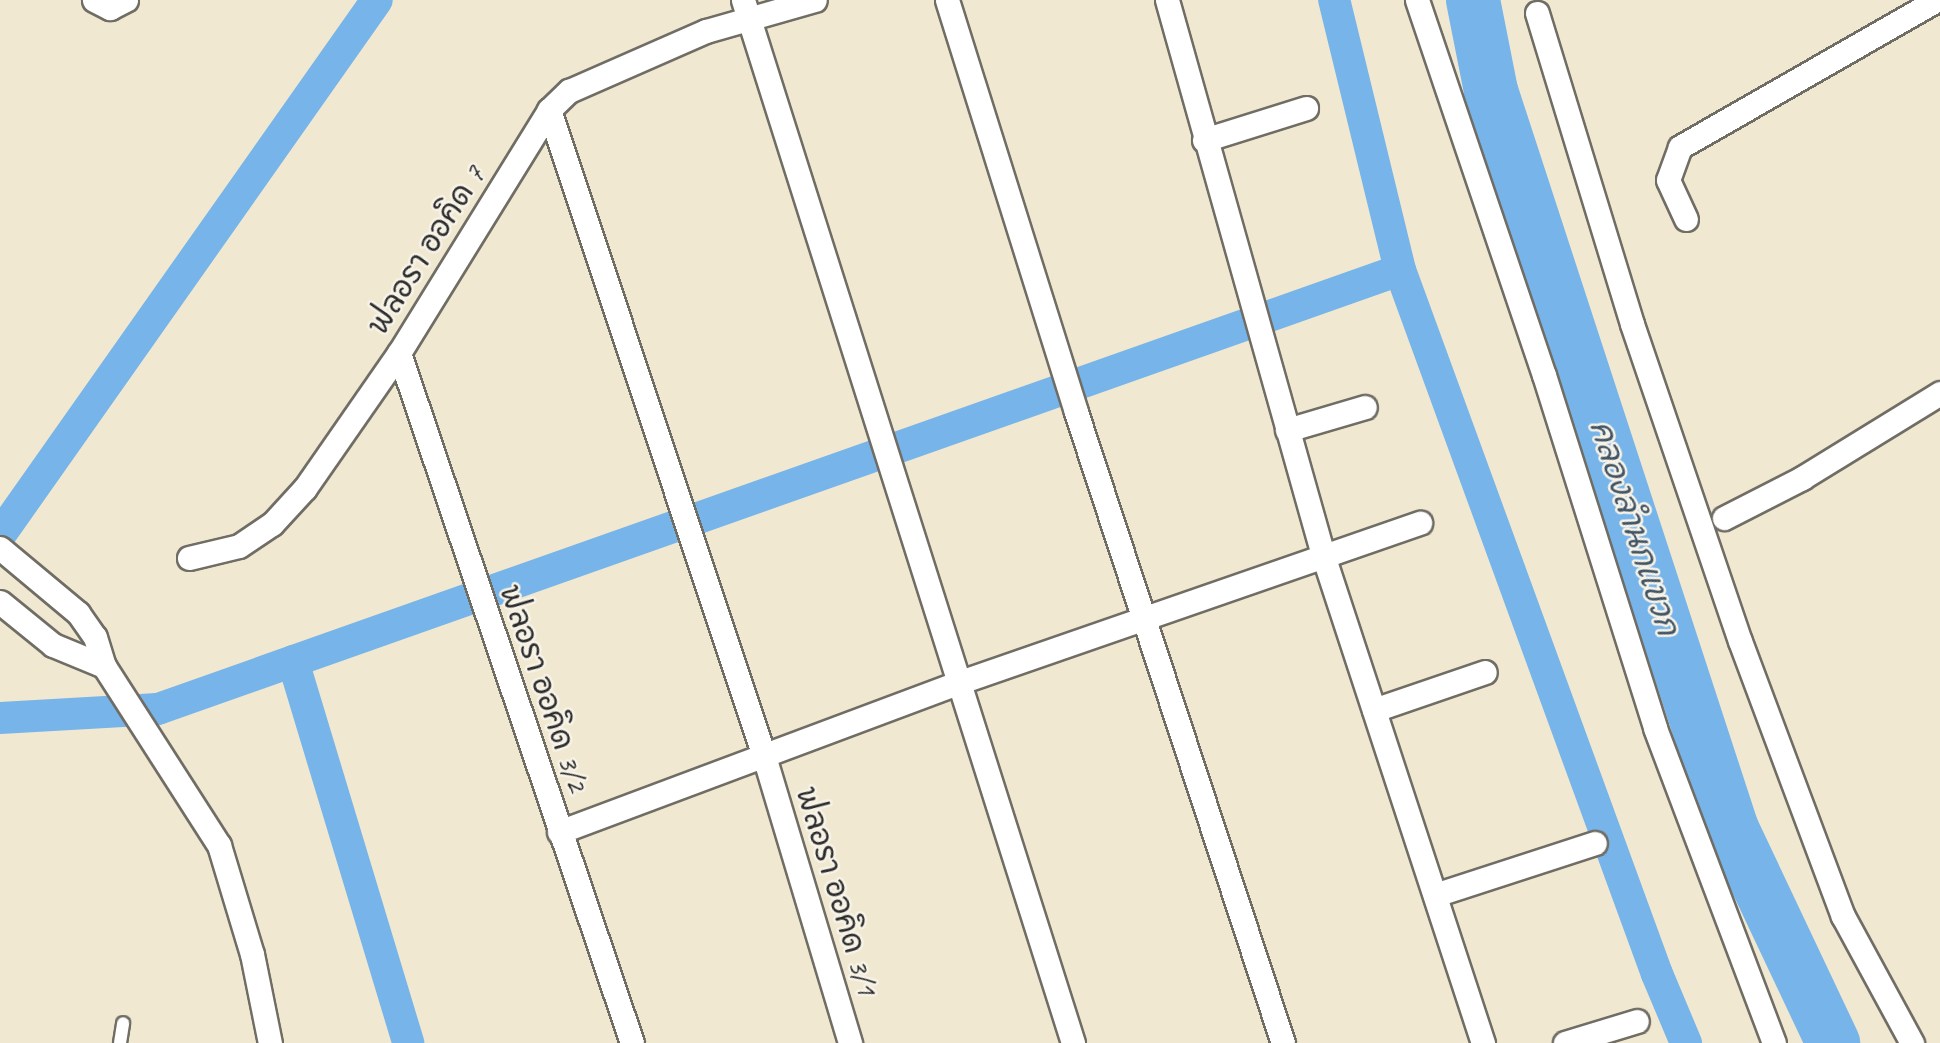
<!DOCTYPE html>
<html>
<head>
<meta charset="utf-8">
<style>
  body { margin:0 }
  #map { position:relative; width:1940px; height:1043px; overflow:hidden; background:#f0e8d0; font-family:Caveat,"Playpen Sans Thai",sans-serif }
  div>[style] { position:absolute }
  [style*='--x'] { left:calc(var(--x)*1px); top:calc(var(--y)*1px); width:calc(var(--w)*1px); rotate:calc(var(--a)*1deg) }
  .canal>* { height:32px; margin:-16px; padding:0 16px; transform-origin:16px; border-radius:16px; background:#76b4e9 }
  .river>* { height:54px; margin:-27px; padding:0 27px; transform-origin:27px; border-radius:27px; background:#76b4e9 }
  .roads { filter:drop-shadow(2px 0 #706d65) drop-shadow(-2px 0 #706d65) drop-shadow(0 2px #706d65) drop-shadow(0 -2px #706d65) }
  .lane>* { height:12px; margin:-6px; padding:0 6px; transform-origin:6px; border-radius:6px; background:#fff }
  .street>* { height:23px; margin:-11.5px; padding:0 11.5px; transform-origin:11.5px; border-radius:11.5px; background:#fff }
  span { translate:-50% -50%; white-space:nowrap; text-align:center; line-height:1.15; -webkit-text-stroke:5px #f7f3e8; paint-order:stroke }
  .street-label { font-size:30px; color:#2b2b2b }
  .water-label { font-size:32px; color:#425464; font-style:italic }
</style>
</head>
<body>
<div id="map">
  <div class="canal">
    <div style="--x:1400;--y:270;--w:749;--a:69.95"></div>
    <div style="--x:1657;--y:974;--w:75;--a:67.2"></div>
    <div style="--x:0;--y:535;--w:654;--a:-54.83"></div>
    <div style="--x:293;--y:661;--w:399;--a:73.2"></div>
    <div style="--x:0;--y:718;--w:158;--a:-3.3"></div>
    <div style="--x:158;--y:709;--w:1317;--a:-19.47"></div>
    <div style="--x:1400;--y:270;--w:278;--a:-103.7"></div>
  </div>
  <div class="river">
    <div style="--x:1473;--y:0;--w:93;--a:78.8"></div>
    <div style="--x:1491;--y:91;--w:776;--a:71.92"></div>
    <div style="--x:1732;--y:829;--w:237;--a:64.7"></div>
  </div>
  <div class="roads">
    <div class="lane">
      <div style="--x:120;--y:1043;--w:20;--a:-81"></div>
    </div>
    <div class="street">
      <div style="--x:94;--y:0;--w:18;--a:27"></div>
      <div style="--x:110;--y:8;--w:18;--a:-27"></div>
      <div style="--x:743;--y:0;--w:1094;--a:72.44"></div>
      <div style="--x:947;--y:0;--w:432;--a:72.6"></div>
      <div style="--x:1076;--y:412;--w:664;--a:71.84"></div>
      <div style="--x:1167;--y:0;--w:577;--a:74.3"></div>
      <div style="--x:1323;--y:555;--w:514;--a:71.85"></div>
      <div style="--x:1417;--y:0;--w:396;--a:71.3"></div>
      <div style="--x:1544;--y:375;--w:370;--a:72.5"></div>
      <div style="--x:1655;--y:728;--w:337;--a:69.3"></div>
      <div style="--x:1537;--y:13;--w:325;--a:73"></div>
      <div style="--x:1632;--y:324;--w:335;--a:71.2"></div>
      <div style="--x:1740;--y:641;--w:294;--a:69.5"></div>
      <div style="--x:1843;--y:916;--w:145;--a:61.5"></div>
      <div style="--x:549;--y:110;--w:681;--a:71.59"></div>
      <div style="--x:764;--y:756;--w:300;--a:73.3"></div>
      <div style="--x:1204;--y:140;--w:107;--a:-17.4"></div>
      <div style="--x:1686;--y:219;--w:43;--a:-114.8"></div>
      <div style="--x:1668;--y:180;--w:35;--a:-70"></div>
      <div style="--x:1680;--y:147;--w:296;--a:-29.8"></div>
      <div style="--x:399;--y:353;--w:728;--a:71.34"></div>
      <div style="--x:1287;--y:430;--w:81;--a:-16.4"></div>
      <div style="--x:1724;--y:518;--w:88;--a:-27.1"></div>
      <div style="--x:1802;--y:478;--w:162;--a:-31.6"></div>
      <div style="--x:0;--y:548;--w:102;--a:39.8"></div>
      <div style="--x:78;--y:613;--w:29;--a:55"></div>
      <div style="--x:95;--y:637;--w:30;--a:73"></div>
      <div style="--x:104;--y:666;--w:213;--a:57.3"></div>
      <div style="--x:219;--y:845;--w:114;--a:73.2"></div>
      <div style="--x:252;--y:954;--w:91;--a:78.6"></div>
      <div style="--x:189;--y:558;--w:51;--a:-13.5"></div>
      <div style="--x:239;--y:546;--w:40;--a:-34"></div>
      <div style="--x:272;--y:524;--w:49;--a:-47.5"></div>
      <div style="--x:305;--y:488;--w:165;--a:-55.2"></div>
      <div style="--x:399;--y:353;--w:286;--a:-58.3"></div>
      <div style="--x:549;--y:110;--w:28;--a:-44"></div>
      <div style="--x:569;--y:91;--w:150;--a:-23.7"></div>
      <div style="--x:706;--y:31;--w:113;--a:-15.9"></div>
      <div style="--x:0;--y:602;--w:68;--a:39.1"></div>
      <div style="--x:53;--y:645;--w:55;--a:22.4"></div>
      <div style="--x:1374;--y:710;--w:117;--a:-18.9"></div>
      <div style="--x:559;--y:832;--w:428;--a:-20.5"></div>
      <div style="--x:960;--y:682;--w:487;--a:-19.1"></div>
      <div style="--x:1435;--y:895;--w:168;--a:-18"></div>
      <div style="--x:1565;--y:1043;--w:75;--a:-17"></div>
    </div>
  </div>
  <div class="street-label">
    <span style="left:426px;top:250px;rotate:-58deg">ฟลอรา ออคิด 7</span>
    <span style="left:544px;top:688px;rotate:71deg">ฟลอรา ออคิด 3/2</span>
    <span style="left:837px;top:891px;rotate:73deg">ฟลอรา ออคิด 3/1</span>
  </div>
  <div class="water-label">
    <span style="left:1634px;top:528px;rotate:72deg">คลองลำนกแขวก</span>
  </div>
</div>
</body>
</html>
